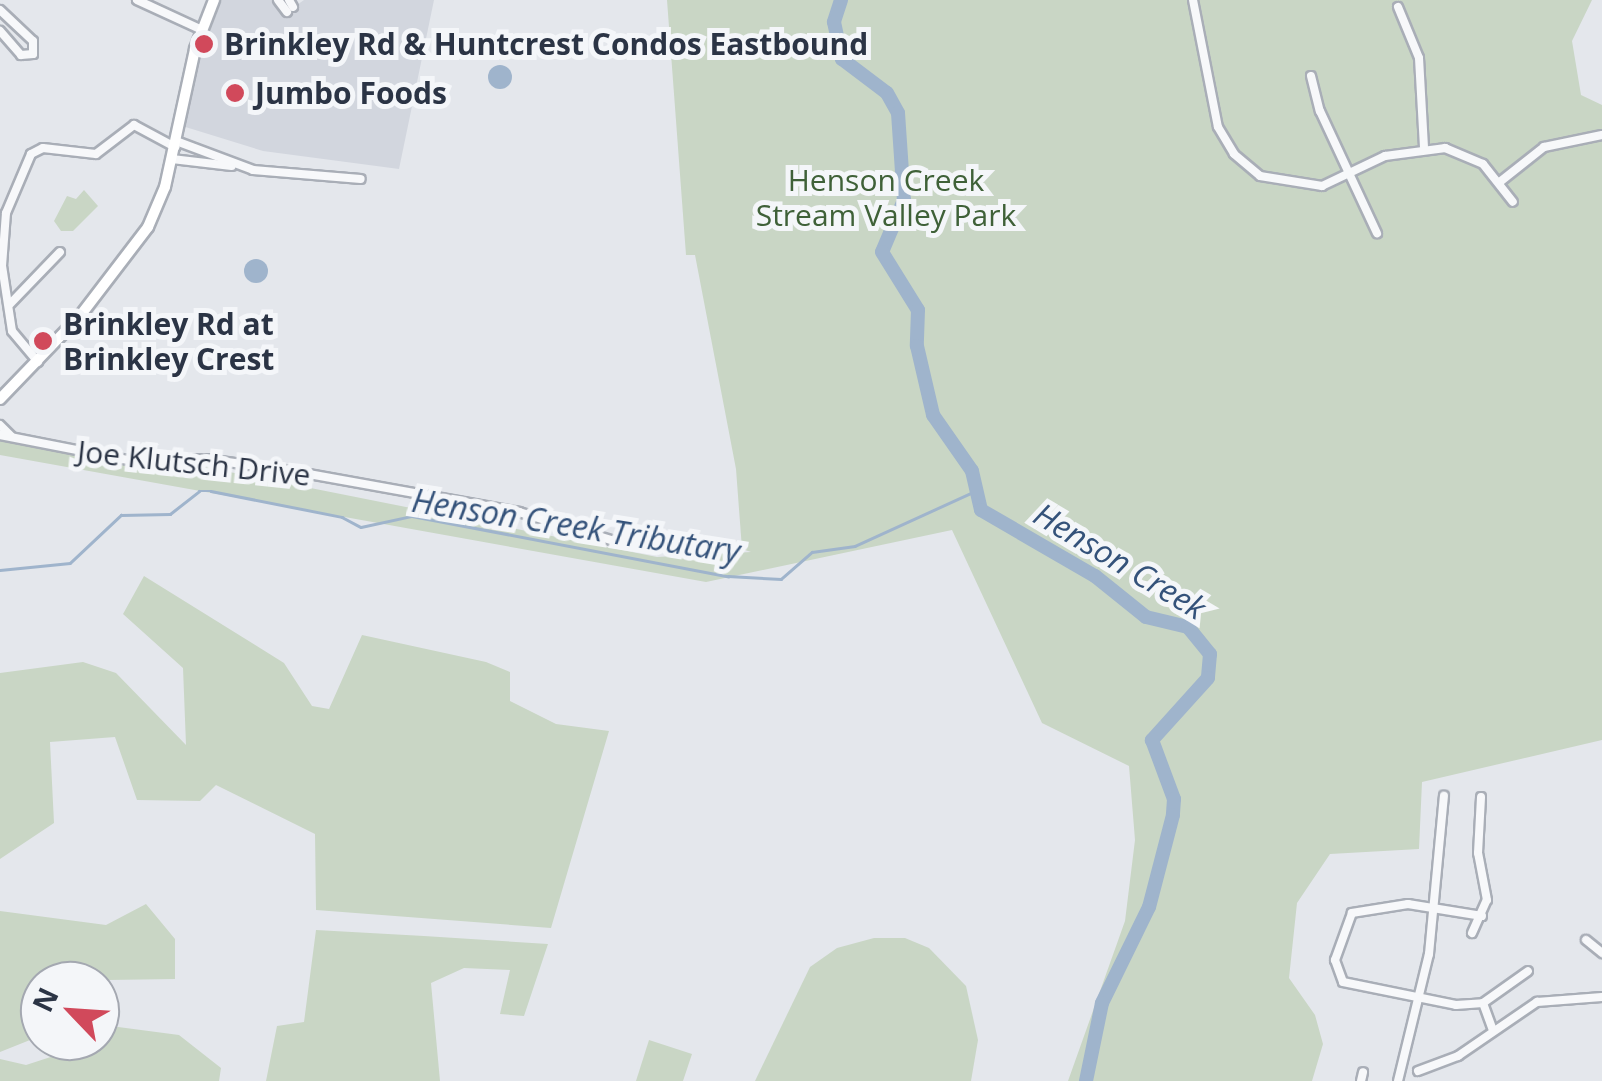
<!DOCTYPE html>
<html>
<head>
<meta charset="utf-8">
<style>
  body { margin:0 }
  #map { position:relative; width:1602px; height:1081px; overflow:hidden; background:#e4e7ec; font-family:"Open Sans",sans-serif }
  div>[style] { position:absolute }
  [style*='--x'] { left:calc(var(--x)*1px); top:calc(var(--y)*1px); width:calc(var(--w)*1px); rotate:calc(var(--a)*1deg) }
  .built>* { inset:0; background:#d2d6de }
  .green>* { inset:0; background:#c9d6c5 }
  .water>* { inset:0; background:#9fb4cc }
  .round { border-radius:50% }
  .stream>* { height:2.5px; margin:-1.25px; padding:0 1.25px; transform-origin:1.25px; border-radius:1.25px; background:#9fb4cc }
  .river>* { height:14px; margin:-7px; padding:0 7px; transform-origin:7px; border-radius:7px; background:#9fb4cc }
  .roads { filter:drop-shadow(2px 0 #a9aeb7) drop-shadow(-2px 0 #a9aeb7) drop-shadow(0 2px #a9aeb7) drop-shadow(0 -2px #a9aeb7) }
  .minor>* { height:8px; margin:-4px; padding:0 4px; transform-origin:4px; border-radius:4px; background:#f7f8fa }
  .secondary>* { height:10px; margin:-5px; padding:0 5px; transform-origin:5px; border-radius:5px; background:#fff }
  .dots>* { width:28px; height:28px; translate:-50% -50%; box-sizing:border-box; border:5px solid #f4f6f9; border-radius:50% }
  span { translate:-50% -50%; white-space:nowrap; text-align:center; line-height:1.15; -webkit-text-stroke:10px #f4f6f9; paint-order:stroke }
  .poi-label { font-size:30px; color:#2b3445; font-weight:700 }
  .left { translate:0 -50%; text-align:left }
  .park-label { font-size:30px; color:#3f6138 }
  .street-label { font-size:30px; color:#2b3445 }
  .water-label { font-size:32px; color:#34527a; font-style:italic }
  .north { position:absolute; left:20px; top:961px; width:100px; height:100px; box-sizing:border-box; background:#f4f6f9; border:2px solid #a4a8b1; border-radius:50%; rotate:295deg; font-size:28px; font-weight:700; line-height:40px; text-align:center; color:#2b3445 }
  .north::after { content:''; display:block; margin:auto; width:35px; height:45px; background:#d1495b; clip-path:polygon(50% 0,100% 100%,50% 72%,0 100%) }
</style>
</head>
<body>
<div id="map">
  <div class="built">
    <div style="clip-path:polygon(214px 0,278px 0,287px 12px,304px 0,434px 0,399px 169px,263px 151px,179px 125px)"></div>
  </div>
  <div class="green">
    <div style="clip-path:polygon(667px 0,1592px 0,1572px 41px,1581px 95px,1602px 105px,1602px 740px,1422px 782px,1419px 849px,1330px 854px,1297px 903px,1289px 978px,1315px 1015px,1323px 1044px,1312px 1081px,1068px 1081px,1125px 921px,1135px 840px,1129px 766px,1042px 723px,952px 530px,706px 582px,0 455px,0 441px,170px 473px,190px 464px,657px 557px,751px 552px,742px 549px,736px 469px,695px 255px,686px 255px)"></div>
    <div style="clip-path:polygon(84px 190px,98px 206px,73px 231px,61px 231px,54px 221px,67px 196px,76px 199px)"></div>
    <div style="clip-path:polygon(144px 576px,284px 663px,312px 706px,329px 709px,362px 635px,486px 662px,510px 672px,510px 701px,556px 724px,609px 731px,551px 928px,316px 910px,315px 834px,216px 785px,200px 801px,137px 800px,115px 737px,50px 742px,54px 823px,0 859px,0 673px,83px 662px,116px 673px,186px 745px,183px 668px,123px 614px)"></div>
    <div style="clip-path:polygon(146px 904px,175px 939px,175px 979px,40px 981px,40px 1036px,0 1052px,0 911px,106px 925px)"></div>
    <div style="clip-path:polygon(316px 930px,424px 936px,548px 944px,524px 1016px,500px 1014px,510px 970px,464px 968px,431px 983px,440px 1081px,266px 1081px,277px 1026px,304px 1022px)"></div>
    <div style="clip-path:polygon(874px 938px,905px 938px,929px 948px,966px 986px,978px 1040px,971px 1081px,755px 1081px,810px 967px,837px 948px)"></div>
    <div style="clip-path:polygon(103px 1025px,179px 1035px,221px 1068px,219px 1081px,0 1081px,0 1059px,26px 1065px,100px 1041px)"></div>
    <div style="clip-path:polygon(649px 1040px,692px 1054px,683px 1081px,636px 1081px)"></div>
  </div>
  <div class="water">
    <div class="round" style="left:488px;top:65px;width:24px;height:24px"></div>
    <div class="round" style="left:244px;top:259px;width:24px;height:24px"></div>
  </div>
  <div class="stream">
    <div style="--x:0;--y:570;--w:70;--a:-5.7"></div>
    <div style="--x:70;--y:563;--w:70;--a:-43.3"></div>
    <div style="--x:121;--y:515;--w:49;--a:-1.2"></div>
    <div style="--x:170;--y:514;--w:37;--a:-38"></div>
    <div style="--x:199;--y:491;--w:12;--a:0"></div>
    <div style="--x:211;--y:491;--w:134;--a:11.2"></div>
    <div style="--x:342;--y:517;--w:21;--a:28"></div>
    <div style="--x:361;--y:527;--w:52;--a:-12.2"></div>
    <div style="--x:412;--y:516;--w:322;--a:10.8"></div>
    <div style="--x:728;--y:576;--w:53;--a:3.2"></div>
    <div style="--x:781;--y:579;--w:41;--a:-41.1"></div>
    <div style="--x:812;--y:552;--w:43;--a:-7.9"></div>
    <div style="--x:855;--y:546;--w:132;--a:-24.6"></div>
  </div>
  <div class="river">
    <div style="--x:841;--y:0;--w:23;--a:108"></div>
    <div style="--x:834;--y:22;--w:38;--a:78"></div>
    <div style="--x:842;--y:59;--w:56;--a:37.1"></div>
    <div style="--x:887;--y:93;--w:23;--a:61"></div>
    <div style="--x:898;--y:113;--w:87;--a:86.1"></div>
    <div style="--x:904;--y:200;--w:56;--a:112.9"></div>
    <div style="--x:882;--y:252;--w:68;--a:58.2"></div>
    <div style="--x:918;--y:310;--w:36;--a:92"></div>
    <div style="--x:917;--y:346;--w:71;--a:76.9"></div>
    <div style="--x:933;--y:415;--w:68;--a:55.1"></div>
    <div style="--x:972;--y:471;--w:40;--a:77"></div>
    <div style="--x:981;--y:510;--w:132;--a:30.1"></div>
    <div style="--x:1095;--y:576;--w:65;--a:38.8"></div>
    <div style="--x:1146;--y:617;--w:43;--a:13.4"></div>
    <div style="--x:1188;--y:627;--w:35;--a:51"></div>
    <div style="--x:1210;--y:654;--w:24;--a:95"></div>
    <div style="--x:1208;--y:678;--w:84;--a:132.1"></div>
    <div style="--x:1152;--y:740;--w:63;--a:69.6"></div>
    <div style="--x:1174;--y:799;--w:16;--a:94"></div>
    <div style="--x:1173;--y:815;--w:95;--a:104.6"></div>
    <div style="--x:1149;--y:907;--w:107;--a:116.1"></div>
    <div style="--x:1102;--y:1003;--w:80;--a:101.6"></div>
  </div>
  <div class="roads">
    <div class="minor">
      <div style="--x:137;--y:0;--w:69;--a:24.7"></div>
      <div style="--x:278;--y:0;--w:15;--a:53"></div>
      <div style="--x:289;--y:0;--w:8;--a:60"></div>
      <div style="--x:1193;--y:0;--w:129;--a:78.9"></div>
      <div style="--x:1218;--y:127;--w:31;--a:59"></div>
      <div style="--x:1234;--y:154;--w:34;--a:40"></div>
      <div style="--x:1260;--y:176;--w:63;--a:9.2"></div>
      <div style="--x:1322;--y:186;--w:70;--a:-25.5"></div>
      <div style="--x:1385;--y:156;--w:61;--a:-7.6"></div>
      <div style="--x:1445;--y:148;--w:41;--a:22.8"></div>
      <div style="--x:1483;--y:164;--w:48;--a:51.7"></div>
      <div style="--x:1398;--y:7;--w:55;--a:67.6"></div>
      <div style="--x:1419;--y:58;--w:89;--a:86.8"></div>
      <div style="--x:0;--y:10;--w:45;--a:43.2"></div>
      <div style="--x:33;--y:41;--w:13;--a:90"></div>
      <div style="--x:33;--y:54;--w:12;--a:175"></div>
      <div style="--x:21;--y:55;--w:32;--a:-131"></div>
      <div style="--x:1311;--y:76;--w:36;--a:76"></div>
      <div style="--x:1320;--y:111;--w:135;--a:65"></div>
      <div style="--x:176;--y:141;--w:82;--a:20.6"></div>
      <div style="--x:253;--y:170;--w:108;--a:4.8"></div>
      <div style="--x:172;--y:159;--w:60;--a:6.7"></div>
      <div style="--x:1501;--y:181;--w:55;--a:-38.3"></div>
      <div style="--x:1544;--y:147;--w:59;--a:-11.7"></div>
      <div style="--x:10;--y:304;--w:72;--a:-46.1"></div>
      <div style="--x:38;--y:362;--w:40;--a:-130"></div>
      <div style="--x:12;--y:331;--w:66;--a:-98.7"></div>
      <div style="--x:2;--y:266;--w:53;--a:-85.7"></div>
      <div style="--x:6;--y:213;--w:64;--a:-67"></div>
      <div style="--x:31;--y:154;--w:13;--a:-27"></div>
      <div style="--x:43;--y:148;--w:53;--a:6.5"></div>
      <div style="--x:96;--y:154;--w:48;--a:-37.3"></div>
      <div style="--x:134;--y:125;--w:47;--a:28.2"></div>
      <div style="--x:0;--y:425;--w:16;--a:45"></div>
      <div style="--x:0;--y:435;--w:136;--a:11.1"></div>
      <div style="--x:133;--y:461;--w:73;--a:-1.6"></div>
      <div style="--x:206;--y:459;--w:87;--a:7.9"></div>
      <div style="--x:292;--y:471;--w:231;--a:10.2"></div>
      <div style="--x:519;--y:512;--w:96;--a:16.9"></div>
      <div style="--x:1482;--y:916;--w:75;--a:-170.8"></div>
      <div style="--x:1408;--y:904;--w:57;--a:170.9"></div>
      <div style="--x:1352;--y:913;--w:50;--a:109.9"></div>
      <div style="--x:1335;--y:960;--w:23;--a:70"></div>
      <div style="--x:1343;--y:982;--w:115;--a:11.5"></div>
      <div style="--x:1456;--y:1005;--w:27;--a:-4"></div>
      <div style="--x:1483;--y:1003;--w:55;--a:-35.4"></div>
      <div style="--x:1472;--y:933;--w:36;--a:-66"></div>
      <div style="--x:1487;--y:900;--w:48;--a:-100.8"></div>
      <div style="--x:1478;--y:853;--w:56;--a:-86.9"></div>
      <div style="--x:1586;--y:940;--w:21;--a:39"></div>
      <div style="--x:1483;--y:1003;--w:27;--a:70"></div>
      <div style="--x:1418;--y:1071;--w:43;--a:-20.6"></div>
      <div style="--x:1458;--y:1056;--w:96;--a:-34.4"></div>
      <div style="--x:1537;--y:1002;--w:65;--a:-4.4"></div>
      <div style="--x:1361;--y:1081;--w:9;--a:-77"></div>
      <div style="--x:1398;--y:1081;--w:131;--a:-76.3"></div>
      <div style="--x:1429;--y:954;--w:159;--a:-84.6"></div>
    </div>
    <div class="secondary">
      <div style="--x:0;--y:399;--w:115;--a:-46.1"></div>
      <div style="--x:80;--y:316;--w:112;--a:-52.6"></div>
      <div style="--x:148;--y:227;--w:43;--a:-67"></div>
      <div style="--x:165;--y:187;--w:141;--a:-77.7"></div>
      <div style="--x:195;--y:49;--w:53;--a:-68.8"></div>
    </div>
  </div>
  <div class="dots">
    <div style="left:204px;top:44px;background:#d1495b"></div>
    <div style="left:235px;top:93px;background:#d1495b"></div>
    <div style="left:43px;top:341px;background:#d1495b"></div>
  </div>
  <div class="poi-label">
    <span class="left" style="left:224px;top:44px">Brinkley Rd &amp; Huntcrest Condos Eastbound</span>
    <span class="left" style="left:255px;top:93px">Jumbo Foods</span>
    <span class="left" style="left:63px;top:341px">Brinkley Rd at<br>Brinkley Crest</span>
  </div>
  <div class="park-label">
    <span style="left:886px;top:197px">Henson Creek<br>Stream Valley Park</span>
  </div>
  <div class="street-label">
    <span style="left:194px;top:463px;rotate:6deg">Joe Klutsch Drive</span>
  </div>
  <div class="water-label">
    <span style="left:576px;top:526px;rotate:9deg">Henson Creek Tributary</span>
    <span style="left:1120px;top:561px;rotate:31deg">Henson Creek</span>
  </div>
  <div class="north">N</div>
</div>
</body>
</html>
